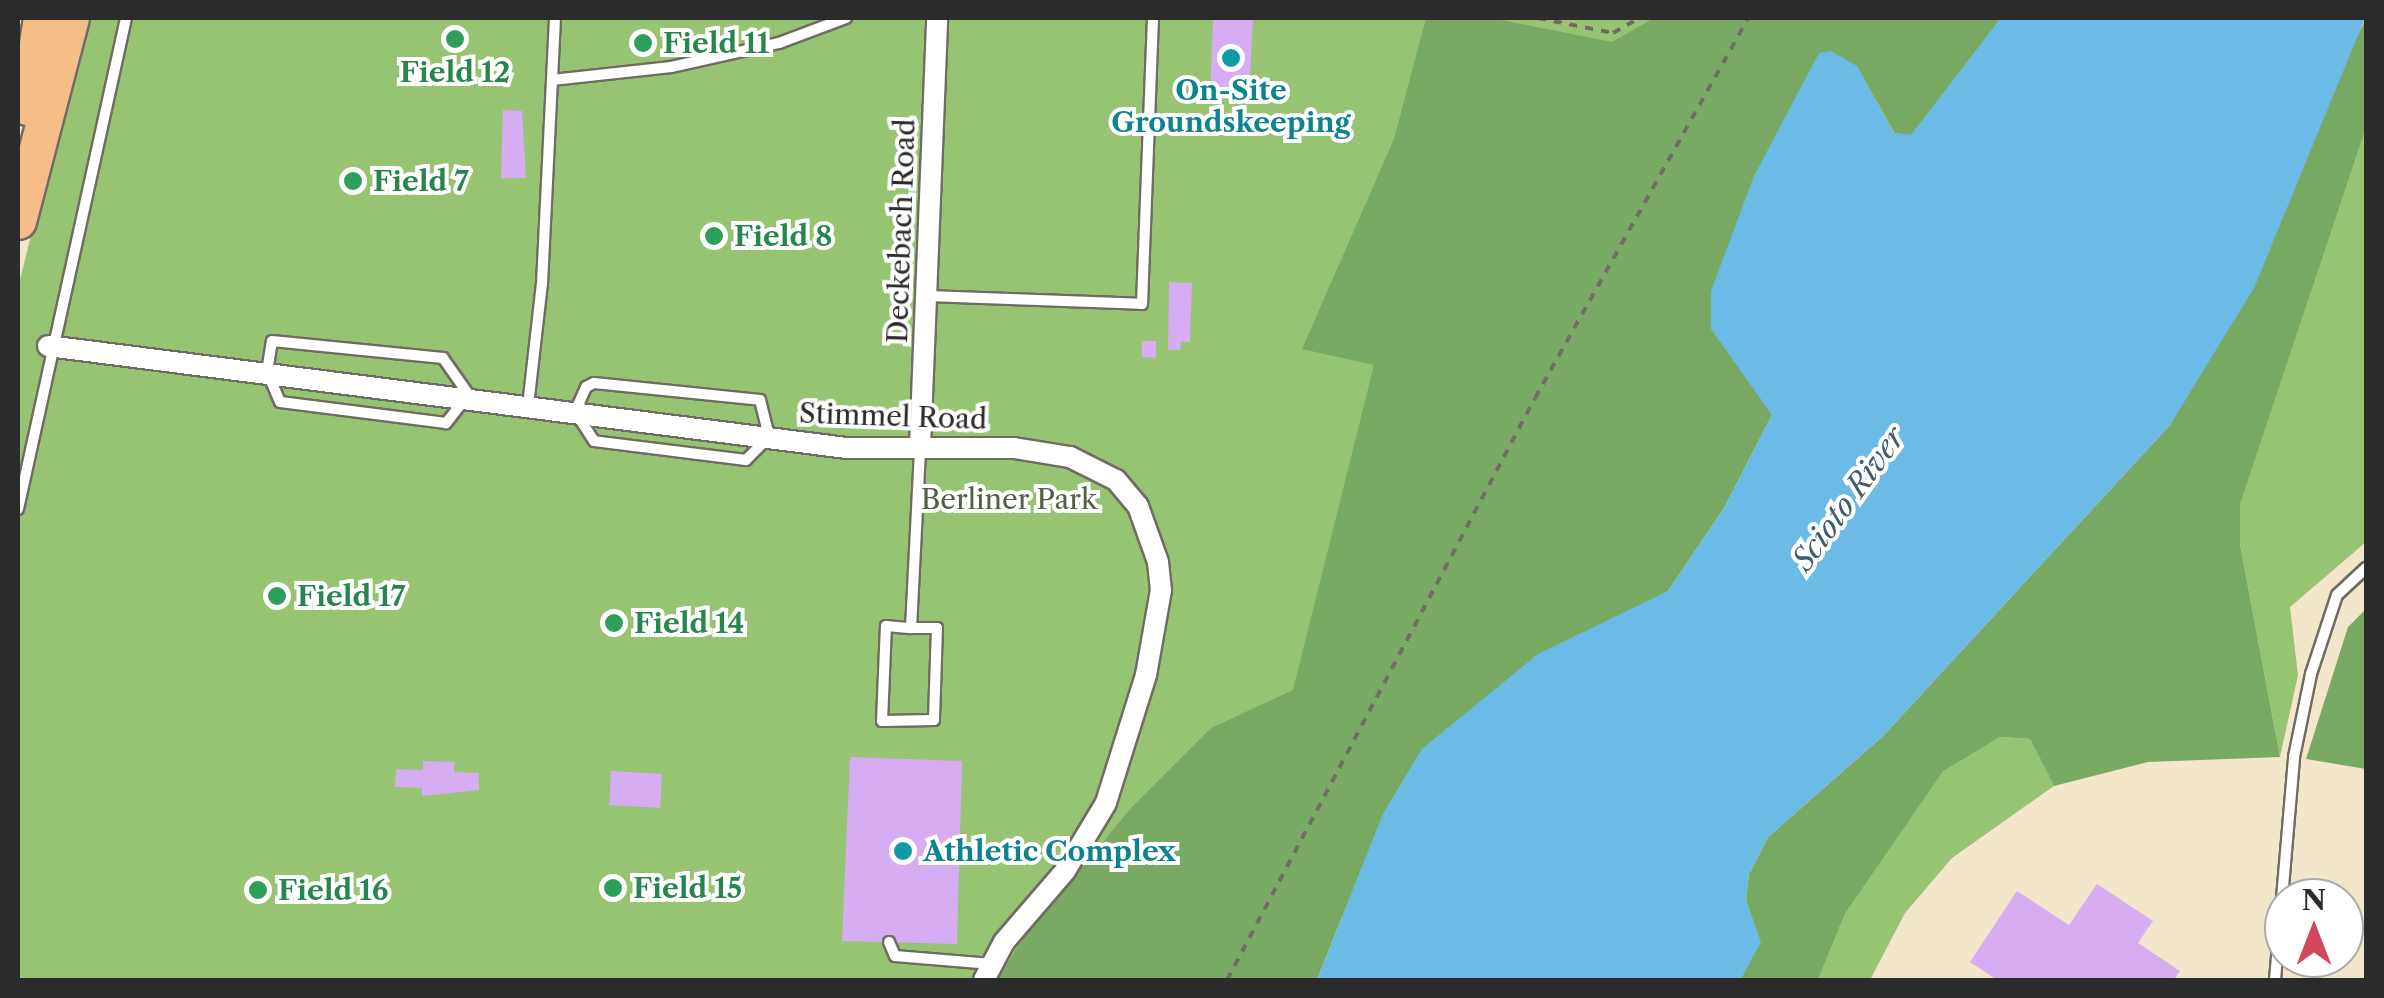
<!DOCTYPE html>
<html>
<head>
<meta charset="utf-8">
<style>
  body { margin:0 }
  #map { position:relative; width:2384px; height:998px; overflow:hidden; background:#f2e6cb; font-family:"Libre Caslon Text",serif }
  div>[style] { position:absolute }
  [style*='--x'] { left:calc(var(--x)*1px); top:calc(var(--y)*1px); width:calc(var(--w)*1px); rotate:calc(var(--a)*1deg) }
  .green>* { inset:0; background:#97c472 }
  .forest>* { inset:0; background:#79aa64 }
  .water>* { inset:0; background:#6cbbe6 }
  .building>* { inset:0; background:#d6acf2 }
  .path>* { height:4px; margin-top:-2px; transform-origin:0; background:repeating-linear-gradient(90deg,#716c63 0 8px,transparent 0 16px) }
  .roads { filter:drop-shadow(2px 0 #716c63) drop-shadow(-2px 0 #716c63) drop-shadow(0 2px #716c63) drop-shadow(0 -2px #716c63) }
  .service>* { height:10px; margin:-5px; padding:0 5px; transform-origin:5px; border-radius:5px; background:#fff }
  .minor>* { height:20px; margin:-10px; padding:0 10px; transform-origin:10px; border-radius:10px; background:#fff }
  .motorway>* { height:35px; margin:-17.5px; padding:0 17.5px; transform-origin:17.5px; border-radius:17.5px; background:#f6be87 }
  .dots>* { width:28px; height:28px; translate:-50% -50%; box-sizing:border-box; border:5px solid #fff; border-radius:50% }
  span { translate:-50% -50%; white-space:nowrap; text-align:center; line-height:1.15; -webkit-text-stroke:8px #fff; paint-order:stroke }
  .leisure-label { font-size:28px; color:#27864d; font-weight:700 }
  .left { translate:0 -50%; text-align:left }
  .culture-label { font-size:28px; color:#0d838f; font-weight:700 }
  .street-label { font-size:28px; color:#2b2b2b }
  .park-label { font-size:28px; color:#516144 }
  .water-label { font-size:30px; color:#425d6c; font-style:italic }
  .frame { position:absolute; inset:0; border:20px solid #2b2b2b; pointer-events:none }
  .north { position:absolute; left:2264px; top:878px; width:100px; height:100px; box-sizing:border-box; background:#fff; border:2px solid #aaa; border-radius:50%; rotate:0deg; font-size:28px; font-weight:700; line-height:40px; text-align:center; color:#2b2b2b }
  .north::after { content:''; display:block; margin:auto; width:35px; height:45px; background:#d1495b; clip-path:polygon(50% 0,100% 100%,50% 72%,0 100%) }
</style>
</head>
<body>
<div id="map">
  <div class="green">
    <div style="clip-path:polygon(67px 18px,2001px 18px,1332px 931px,1317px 980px,18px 980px,18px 288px,35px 219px)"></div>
    <div style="clip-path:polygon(2366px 128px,2366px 542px,2290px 607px,2298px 675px,2280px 757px,2240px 544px,2240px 505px)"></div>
    <div style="clip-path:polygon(2000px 737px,2030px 739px,2054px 786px,1952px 858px,1905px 913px,1870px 980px,1818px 980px,1845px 914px,1943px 770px)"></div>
  </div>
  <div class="forest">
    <div style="clip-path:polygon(1426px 18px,1497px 19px,1612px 42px,1654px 18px,2001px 18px,1911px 135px,1895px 133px,1857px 66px,1754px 176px,1711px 329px,1766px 398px,1772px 415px,1724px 508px,1668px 591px,1479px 704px,1422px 749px,1383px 814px,1317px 980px,998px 980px,1019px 944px,1130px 809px,1211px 728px,1293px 690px,1374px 365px,1302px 349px,1394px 139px)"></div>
    <div style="clip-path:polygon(2366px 18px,2366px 128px,2240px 505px,2240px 544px,2280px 757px,2148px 762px,2054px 786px,2030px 739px,2000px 737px,1943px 771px,1845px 914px,1818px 980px,1740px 980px,1760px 942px,1746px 900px,1749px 874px,1768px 837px,1883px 736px,2170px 425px)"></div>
    <div style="clip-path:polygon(2366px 609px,2366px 769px,2306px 759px,2348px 627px)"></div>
  </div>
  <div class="water">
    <div style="clip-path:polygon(2001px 18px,2365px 18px,2254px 288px,2170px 425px,1883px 736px,1768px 837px,1749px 874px,1746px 900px,1761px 942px,1740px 980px,1317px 980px,1383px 814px,1422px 749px,1538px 654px,1668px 591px,1724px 508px,1772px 415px,1711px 329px,1711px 291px,1754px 176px,1819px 53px,1831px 51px,1857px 66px,1894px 133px,1911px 135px)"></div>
  </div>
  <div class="building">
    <div style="clip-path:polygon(1213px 18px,1253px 18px,1249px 100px,1210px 98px)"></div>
    <div style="clip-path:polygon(503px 110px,522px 111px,526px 178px,501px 178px)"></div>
    <div style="clip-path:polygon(1169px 282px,1192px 283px,1190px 342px,1181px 342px,1180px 350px,1168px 350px)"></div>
    <div style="clip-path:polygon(1142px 341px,1156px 341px,1156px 358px,1142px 357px)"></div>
    <div style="clip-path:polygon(850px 757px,962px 761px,957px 944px,842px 941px)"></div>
    <div style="clip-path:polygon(423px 761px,455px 762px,454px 772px,479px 773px,479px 790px,422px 796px,422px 788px,395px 787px,396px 769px,423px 770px)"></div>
    <div style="clip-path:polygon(611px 771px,662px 774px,660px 808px,609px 805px)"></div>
    <div style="clip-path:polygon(2097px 884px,2153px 921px,2138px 943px,2180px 971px,2174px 980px,1997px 980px,1970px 962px,2017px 891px,2069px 925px)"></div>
  </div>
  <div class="path">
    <div style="--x:1538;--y:18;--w:76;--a:11.3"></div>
    <div style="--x:1613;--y:33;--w:30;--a:-30"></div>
    <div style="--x:1227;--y:980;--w:658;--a:-62.11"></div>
    <div style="--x:1535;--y:398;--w:436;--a:-60.7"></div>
  </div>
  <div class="roads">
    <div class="service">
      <div style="--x:552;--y:80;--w:120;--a:-6.2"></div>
      <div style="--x:671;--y:67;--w:111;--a:-12.5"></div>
      <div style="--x:779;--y:43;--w:72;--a:-20.5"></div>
      <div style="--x:926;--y:296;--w:216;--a:2.1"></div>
      <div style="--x:1142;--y:304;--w:286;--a:-87.8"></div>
      <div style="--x:594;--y:383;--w:167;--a:5.8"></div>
      <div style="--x:760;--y:400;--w:38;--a:76"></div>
      <div style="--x:769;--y:437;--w:33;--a:135"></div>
      <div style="--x:746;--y:460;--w:153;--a:-172.9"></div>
      <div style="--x:594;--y:441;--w:35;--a:-123"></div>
      <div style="--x:575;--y:412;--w:27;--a:-66"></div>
      <div style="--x:586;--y:387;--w:9;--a:-27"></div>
      <div style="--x:465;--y:399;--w:31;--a:128"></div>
      <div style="--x:446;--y:423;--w:167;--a:-172.8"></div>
      <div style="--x:280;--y:402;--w:33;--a:-113"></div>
      <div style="--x:267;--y:372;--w:31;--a:-81"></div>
      <div style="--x:272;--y:341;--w:172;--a:5.7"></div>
      <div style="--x:443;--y:358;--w:49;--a:55"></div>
      <div style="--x:528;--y:406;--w:123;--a:-83.5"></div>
      <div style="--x:542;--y:284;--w:266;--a:-87.2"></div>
      <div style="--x:18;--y:509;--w:503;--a:-77.59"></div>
      <div style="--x:911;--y:628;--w:26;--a:0"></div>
      <div style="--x:937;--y:628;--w:92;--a:91.9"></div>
      <div style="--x:934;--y:720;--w:52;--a:178.9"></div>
      <div style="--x:882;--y:721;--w:95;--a:-87.6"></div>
      <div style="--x:886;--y:626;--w:25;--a:5"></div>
      <div style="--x:911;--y:628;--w:180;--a:-87.1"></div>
      <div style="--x:889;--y:942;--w:15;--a:67"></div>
      <div style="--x:895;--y:956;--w:97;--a:4.7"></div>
      <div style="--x:2275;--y:980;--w:224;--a:-85.1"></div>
      <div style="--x:2294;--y:757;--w:85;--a:-78.4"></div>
      <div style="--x:2311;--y:674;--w:83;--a:-71.8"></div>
      <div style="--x:2337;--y:595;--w:40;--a:-43"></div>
    </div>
    <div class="minor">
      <div style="--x:48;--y:346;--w:805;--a:7.28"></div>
      <div style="--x:847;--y:448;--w:167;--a:0"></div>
      <div style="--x:1014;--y:448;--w:57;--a:9.1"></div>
      <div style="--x:1070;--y:457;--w:51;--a:26.6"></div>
      <div style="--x:1116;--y:480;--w:34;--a:50"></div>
      <div style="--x:1138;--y:506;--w:59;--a:70.3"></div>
      <div style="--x:1158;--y:562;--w:28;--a:84"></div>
      <div style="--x:1161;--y:590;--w:86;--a:100"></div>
      <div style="--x:1146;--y:675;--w:134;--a:107.4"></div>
      <div style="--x:1106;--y:803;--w:79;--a:121.1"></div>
      <div style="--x:1065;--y:871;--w:94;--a:130.7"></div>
      <div style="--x:1004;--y:942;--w:43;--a:117.8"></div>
      <div style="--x:920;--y:447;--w:429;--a:-87.7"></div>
    </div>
    <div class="motorway">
      <div style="--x:27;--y:107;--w:90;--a:-81.1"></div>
      <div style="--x:18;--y:221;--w:210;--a:-75.4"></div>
    </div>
  </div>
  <div class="dots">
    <div style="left:455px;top:39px;background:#2e9e5b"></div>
    <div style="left:643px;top:43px;background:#2e9e5b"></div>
    <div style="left:1231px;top:58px;background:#0f9aa8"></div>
    <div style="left:353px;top:181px;background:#2e9e5b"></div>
    <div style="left:714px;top:236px;background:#2e9e5b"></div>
    <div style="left:277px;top:596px;background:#2e9e5b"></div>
    <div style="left:614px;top:623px;background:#2e9e5b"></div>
    <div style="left:903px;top:851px;background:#0f9aa8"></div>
    <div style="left:613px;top:888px;background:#2e9e5b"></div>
    <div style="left:258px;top:890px;background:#2e9e5b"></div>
  </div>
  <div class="leisure-label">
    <span class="left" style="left:663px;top:43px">Field 11</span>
    <span style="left:455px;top:72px">Field 12</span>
    <span class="left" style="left:373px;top:181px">Field 7</span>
    <span class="left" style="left:734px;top:236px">Field 8</span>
    <span class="left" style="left:297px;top:596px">Field 17</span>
    <span class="left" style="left:634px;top:623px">Field 14</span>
    <span class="left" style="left:633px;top:888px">Field 15</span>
    <span class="left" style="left:278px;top:890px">Field 16</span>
  </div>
  <div class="culture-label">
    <span style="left:1231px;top:106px">On-Site<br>Groundskeeping</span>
    <span class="left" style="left:923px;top:851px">Athletic Complex</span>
  </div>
  <div class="street-label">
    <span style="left:901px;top:231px;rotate:-88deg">Deckebach Road</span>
    <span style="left:893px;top:416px;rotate:2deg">Stimmel Road</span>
  </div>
  <div class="park-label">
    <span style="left:1009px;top:499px">Berliner Park</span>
  </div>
  <div class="water-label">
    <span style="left:1849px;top:499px;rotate:-54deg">Scioto River</span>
  </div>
  <div class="frame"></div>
  <div class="north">N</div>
</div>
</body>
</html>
